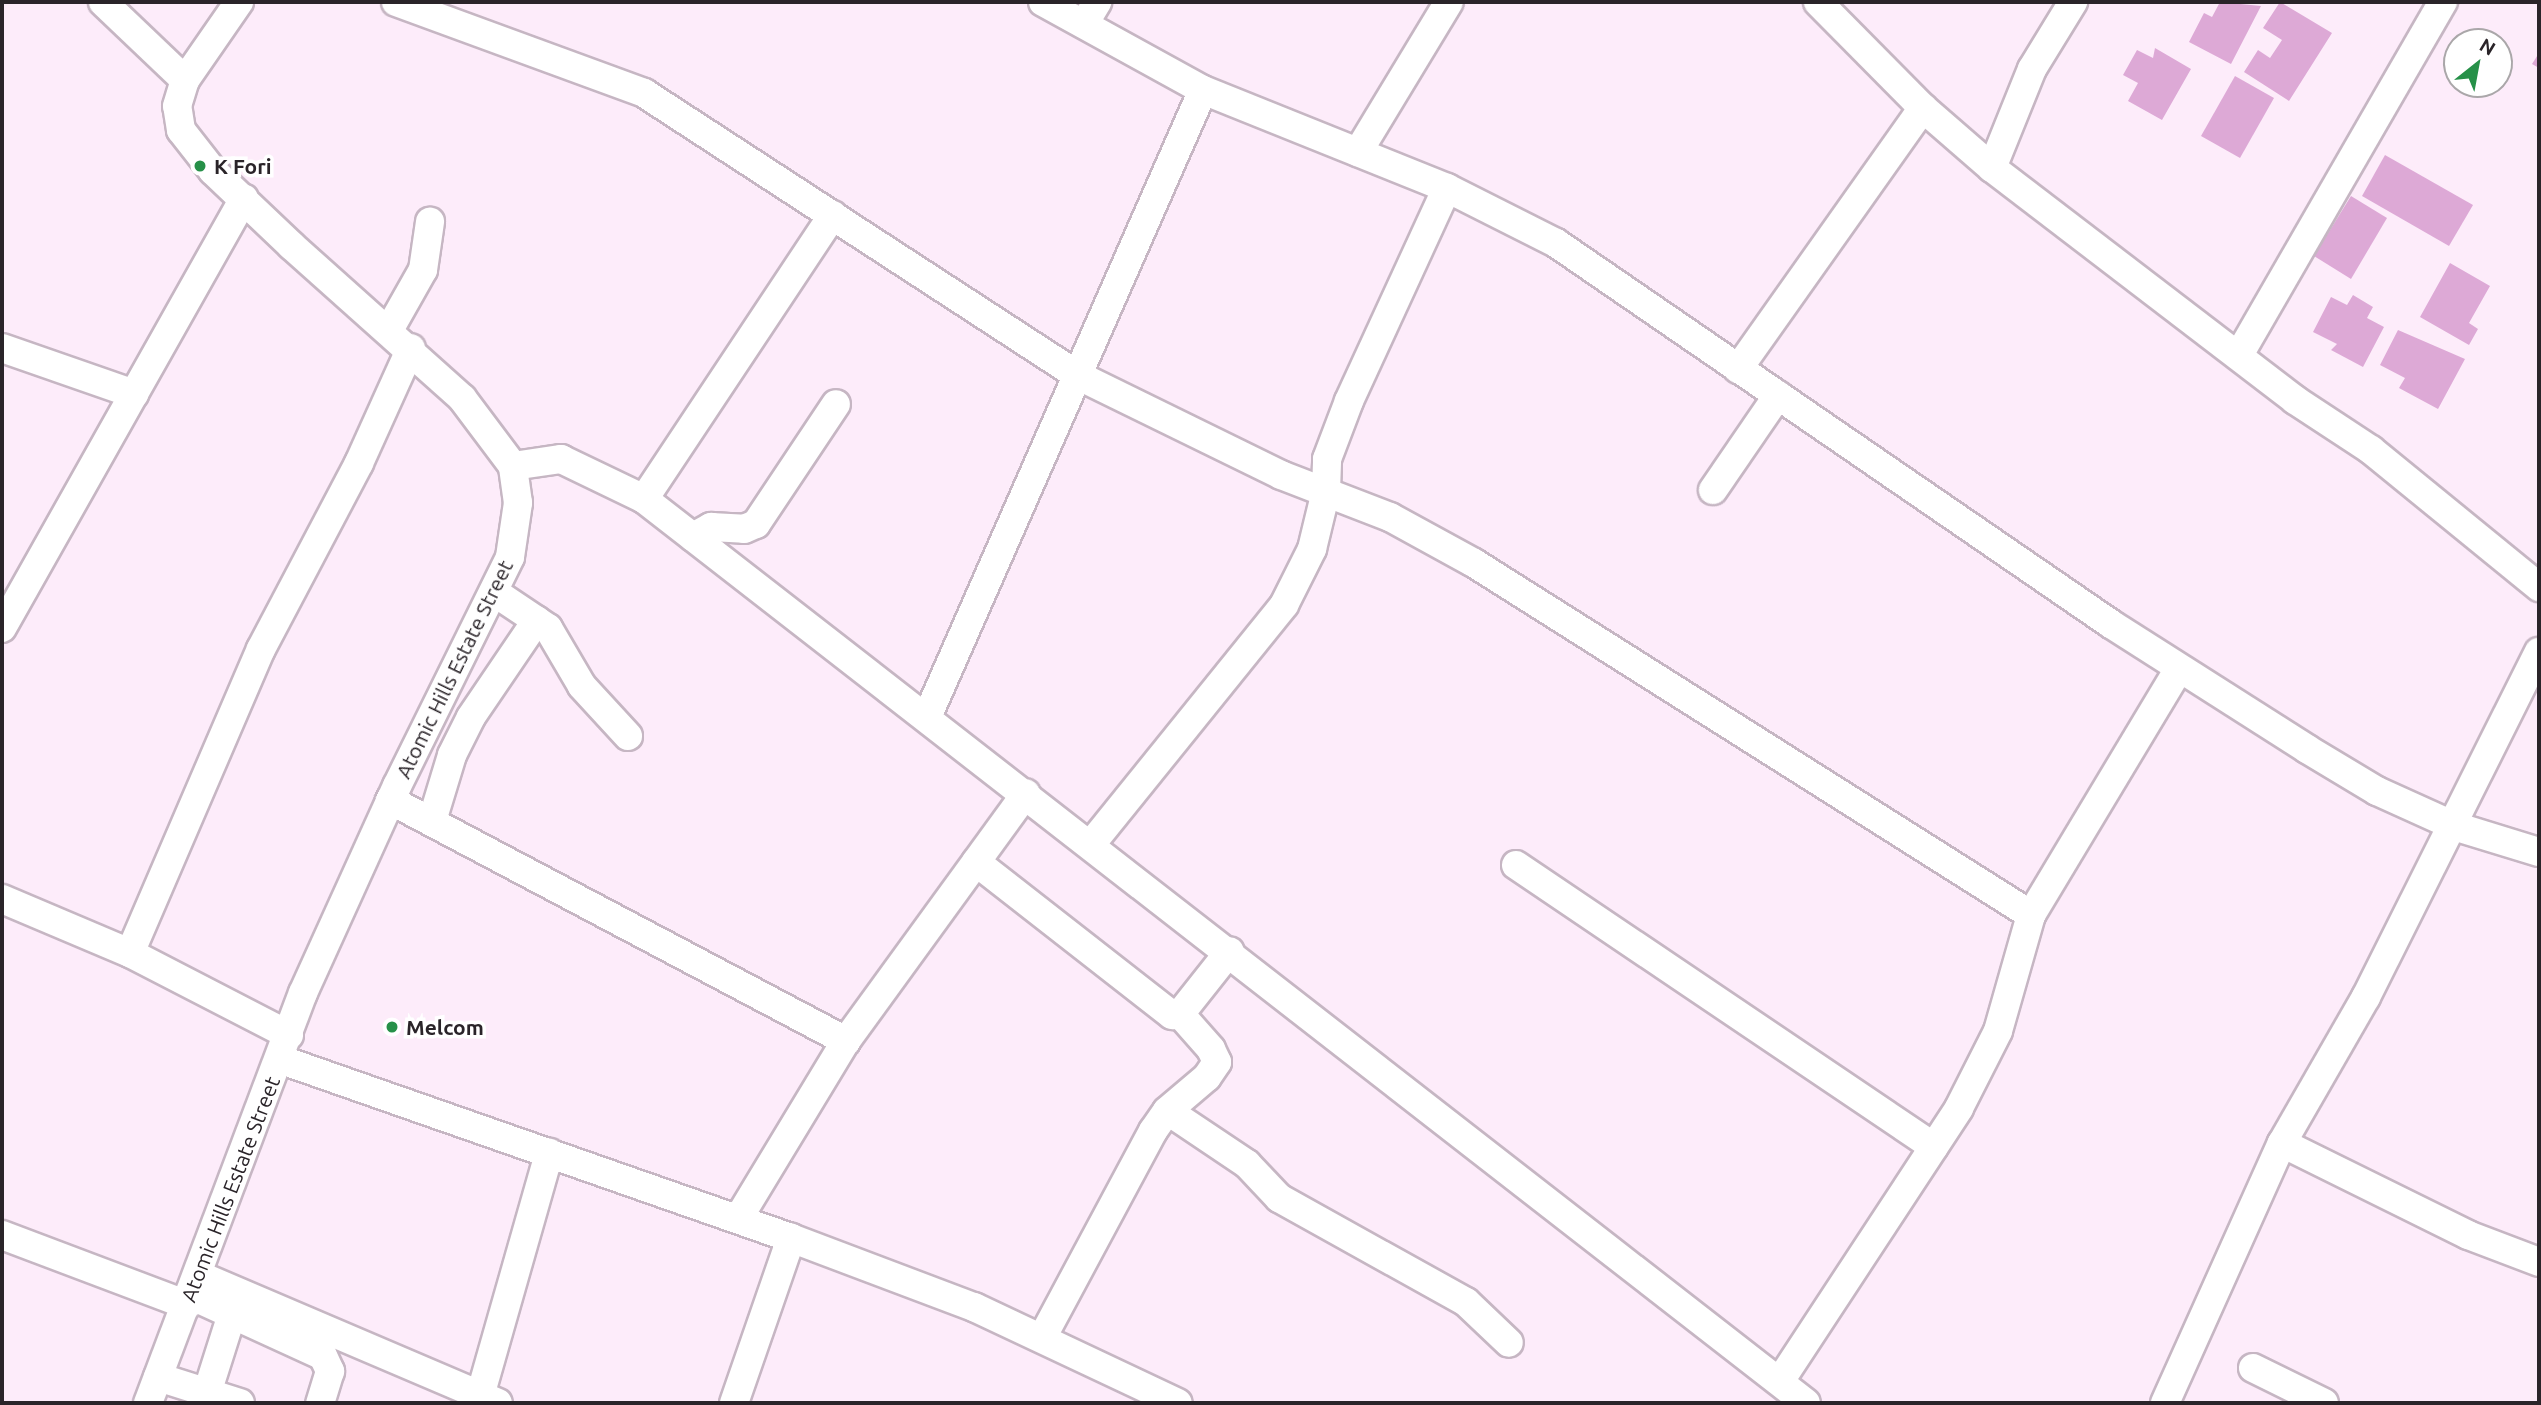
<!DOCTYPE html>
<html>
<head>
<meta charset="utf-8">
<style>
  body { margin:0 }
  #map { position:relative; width:2541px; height:1405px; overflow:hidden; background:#fdecfa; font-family:Ubuntu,sans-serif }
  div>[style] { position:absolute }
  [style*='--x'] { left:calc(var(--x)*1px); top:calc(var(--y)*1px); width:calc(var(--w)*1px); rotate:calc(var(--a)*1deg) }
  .building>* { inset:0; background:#dda9d6 }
  .roads { filter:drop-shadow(2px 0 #c6b6c3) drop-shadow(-2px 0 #c6b6c3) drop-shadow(0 2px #c6b6c3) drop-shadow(0 -2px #c6b6c3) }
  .minor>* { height:28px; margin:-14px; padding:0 14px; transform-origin:14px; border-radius:14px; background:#fff }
  .dots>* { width:19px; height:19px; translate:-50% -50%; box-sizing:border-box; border:4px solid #fff; border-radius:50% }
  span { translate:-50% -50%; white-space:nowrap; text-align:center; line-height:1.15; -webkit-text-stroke:7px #fff; paint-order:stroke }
  .poi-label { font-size:21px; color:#2a2429; font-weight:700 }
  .left { translate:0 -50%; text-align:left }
  .street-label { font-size:21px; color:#2a2429 }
  .frame { position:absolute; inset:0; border:4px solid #2a2429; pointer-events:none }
  .north { position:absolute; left:2443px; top:28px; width:70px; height:70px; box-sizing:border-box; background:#fff; border:2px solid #aaa7a9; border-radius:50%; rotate:31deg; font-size:19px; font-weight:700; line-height:28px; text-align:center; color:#2a2429 }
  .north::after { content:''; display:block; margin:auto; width:24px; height:32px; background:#269048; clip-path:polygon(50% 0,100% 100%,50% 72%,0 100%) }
</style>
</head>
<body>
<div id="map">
  <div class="building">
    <div style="clip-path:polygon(2220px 2px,2261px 6px,2231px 64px,2189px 42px,2204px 13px,2212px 17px)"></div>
    <div style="clip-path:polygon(2280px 2px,2332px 33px,2289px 101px,2244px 72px,2258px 50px,2270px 58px,2282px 40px,2263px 28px)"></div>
    <div style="clip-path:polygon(2155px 48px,2191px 69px,2162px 120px,2128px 101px,2138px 83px,2123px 75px,2137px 50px,2153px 58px)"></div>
    <div style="clip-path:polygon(2539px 53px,2539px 68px,2532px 64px)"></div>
    <div style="clip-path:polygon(2235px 76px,2274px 98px,2240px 158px,2201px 136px)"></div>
    <div style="clip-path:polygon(2385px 155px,2473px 205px,2449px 246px,2362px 196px)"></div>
    <div style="clip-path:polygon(2351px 196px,2387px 218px,2351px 279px,2314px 256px)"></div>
    <div style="clip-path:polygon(2450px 263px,2490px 286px,2469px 323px,2478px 329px,2469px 345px,2420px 317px)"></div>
    <div style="clip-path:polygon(2353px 295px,2373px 307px,2367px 318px,2384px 327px,2363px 367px,2331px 350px,2337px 344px,2313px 332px,2331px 297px,2347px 305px)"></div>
    <div style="clip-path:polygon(2398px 330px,2465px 359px,2438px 409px,2399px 388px,2405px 378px,2380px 365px)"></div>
  </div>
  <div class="roads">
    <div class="minor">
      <div style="--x:103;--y:2;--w:113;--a:43.6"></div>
      <div style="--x:396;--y:2;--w:264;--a:20.1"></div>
      <div style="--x:644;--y:93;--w:517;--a:33.07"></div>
      <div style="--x:1077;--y:375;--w:227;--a:26.1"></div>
      <div style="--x:1281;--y:475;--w:117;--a:21.1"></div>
      <div style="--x:1390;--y:517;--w:96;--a:28.7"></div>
      <div style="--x:1474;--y:563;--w:659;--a:32.29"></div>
      <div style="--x:1043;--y:2;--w:183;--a:28.8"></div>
      <div style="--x:1203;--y:90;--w:263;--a:21.9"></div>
      <div style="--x:1447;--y:188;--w:122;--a:26.8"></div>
      <div style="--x:1556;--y:243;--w:673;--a:34.47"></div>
      <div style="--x:2111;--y:624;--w:232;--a:32.5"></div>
      <div style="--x:2307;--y:749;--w:82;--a:31"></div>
      <div style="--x:2377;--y:791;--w:85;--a:24.4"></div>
      <div style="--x:2454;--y:826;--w:89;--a:17"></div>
      <div style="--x:1818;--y:2;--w:149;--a:45.3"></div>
      <div style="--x:1923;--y:108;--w:91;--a:41"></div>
      <div style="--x:1992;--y:168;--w:382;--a:37.4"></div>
      <div style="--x:2295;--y:400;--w:91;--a:33.3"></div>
      <div style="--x:2371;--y:450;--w:217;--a:39.2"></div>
      <div style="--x:1084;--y:24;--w:26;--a:-59"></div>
      <div style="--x:1358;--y:152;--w:175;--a:-58.8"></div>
      <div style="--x:1992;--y:168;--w:107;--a:-68"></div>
      <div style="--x:2032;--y:69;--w:79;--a:-58.5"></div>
      <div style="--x:389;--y:330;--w:69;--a:-60.5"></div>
      <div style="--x:423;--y:270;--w:49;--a:-81.7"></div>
      <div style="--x:2;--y:348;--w:140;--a:19.2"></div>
      <div style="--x:2239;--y:355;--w:408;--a:-60"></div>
      <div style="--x:1738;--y:369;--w:320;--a:-54.7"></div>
      <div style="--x:513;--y:466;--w:49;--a:-8.3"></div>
      <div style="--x:561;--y:459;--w:92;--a:25.7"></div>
      <div style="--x:644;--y:499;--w:1472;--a:37.88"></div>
      <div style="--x:1713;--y:490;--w:115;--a:-55.6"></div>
      <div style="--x:644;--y:499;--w:341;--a:-56.4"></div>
      <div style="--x:693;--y:537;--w:21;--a:-29"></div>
      <div style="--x:711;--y:527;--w:33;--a:3"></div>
      <div style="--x:744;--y:529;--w:13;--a:-23"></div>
      <div style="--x:756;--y:524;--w:144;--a:-56.3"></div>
      <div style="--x:494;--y:592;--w:65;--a:33.7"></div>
      <div style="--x:548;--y:628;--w:67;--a:59.6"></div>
      <div style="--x:582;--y:686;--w:68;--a:47.4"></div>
      <div style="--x:2;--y:628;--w:493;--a:-60.6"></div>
      <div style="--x:927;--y:717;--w:685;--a:-66.24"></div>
      <div style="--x:390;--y:800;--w:516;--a:27.86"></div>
      <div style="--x:432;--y:821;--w:69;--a:-73.1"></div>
      <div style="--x:452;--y:755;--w:42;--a:-63.4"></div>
      <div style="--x:471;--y:717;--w:117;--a:-55.8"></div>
      <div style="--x:1092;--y:843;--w:306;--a:-51.1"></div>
      <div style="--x:1284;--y:605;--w:63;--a:-63.4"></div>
      <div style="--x:1312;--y:549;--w:60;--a:-76.4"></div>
      <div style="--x:1326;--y:491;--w:32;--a:-88"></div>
      <div style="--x:1327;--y:459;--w:62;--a:-69.2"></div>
      <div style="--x:1349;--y:401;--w:234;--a:-65.3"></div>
      <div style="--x:976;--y:862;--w:249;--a:38"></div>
      <div style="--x:1172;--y:1015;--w:8;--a:-7"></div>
      <div style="--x:1180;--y:1014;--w:80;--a:-51.6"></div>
      <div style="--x:1516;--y:865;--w:504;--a:34.01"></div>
      <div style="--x:2;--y:899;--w:139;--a:22.9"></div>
      <div style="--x:130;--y:953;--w:179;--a:27.3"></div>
      <div style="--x:130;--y:953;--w:331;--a:-66.7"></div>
      <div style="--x:261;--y:649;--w:210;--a:-62.2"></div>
      <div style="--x:359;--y:463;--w:126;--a:-65.7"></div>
      <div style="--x:279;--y:1059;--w:542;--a:19.27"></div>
      <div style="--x:791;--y:1238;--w:196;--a:20.7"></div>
      <div style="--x:974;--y:1307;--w:225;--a:25.2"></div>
      <div style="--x:1168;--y:1111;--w:95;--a:33.9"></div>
      <div style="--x:1247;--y:1164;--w:47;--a:46.7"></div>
      <div style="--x:1279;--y:1198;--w:214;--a:29.1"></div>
      <div style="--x:1466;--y:1302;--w:59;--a:43.6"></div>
      <div style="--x:2282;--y:1143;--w:208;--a:26.3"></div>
      <div style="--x:2468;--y:1235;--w:76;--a:20.8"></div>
      <div style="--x:738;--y:1219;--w:208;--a:-58.8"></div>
      <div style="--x:846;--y:1041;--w:306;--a:-54"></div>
      <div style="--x:2;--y:1235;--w:198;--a:20.7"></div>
      <div style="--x:198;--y:1275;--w:326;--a:23.1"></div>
      <div style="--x:190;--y:1295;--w:146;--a:24.6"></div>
      <div style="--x:323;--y:1356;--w:17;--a:65"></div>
      <div style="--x:330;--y:1371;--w:34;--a:107"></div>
      <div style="--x:1042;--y:1338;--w:235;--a:-61.8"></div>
      <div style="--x:1153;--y:1131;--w:24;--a:-55"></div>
      <div style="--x:1167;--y:1111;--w:52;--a:-40.4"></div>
      <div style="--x:1207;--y:1077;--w:18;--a:-56"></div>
      <div style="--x:1217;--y:1062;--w:14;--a:-115"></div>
      <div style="--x:1211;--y:1049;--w:47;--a:-131.5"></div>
      <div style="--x:2253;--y:1368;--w:79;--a:26.2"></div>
      <div style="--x:158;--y:1377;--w:86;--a:17.6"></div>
      <div style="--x:1780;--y:1381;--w:326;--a:-56.7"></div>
      <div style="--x:1959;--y:1108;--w:86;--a:-63.1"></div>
      <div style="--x:1998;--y:1031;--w:121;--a:-74.1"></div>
      <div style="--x:2031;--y:915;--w:287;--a:-59"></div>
      <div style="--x:207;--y:1393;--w:83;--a:-72.4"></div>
      <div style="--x:480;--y:1396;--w:253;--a:-74.1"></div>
      <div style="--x:148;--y:1403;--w:438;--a:-69.3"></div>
      <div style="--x:303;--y:993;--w:227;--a:-65.6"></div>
      <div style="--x:397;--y:786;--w:255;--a:-63.7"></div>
      <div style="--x:510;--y:557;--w:55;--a:-81.6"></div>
      <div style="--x:518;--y:503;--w:37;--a:-98"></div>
      <div style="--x:513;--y:466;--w:85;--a:-126.9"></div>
      <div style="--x:462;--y:398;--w:228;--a:-138.2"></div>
      <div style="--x:292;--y:246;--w:109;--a:-136.5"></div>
      <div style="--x:213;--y:171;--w:52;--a:-128"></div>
      <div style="--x:181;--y:130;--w:24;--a:-99"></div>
      <div style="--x:177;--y:106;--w:27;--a:-73"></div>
      <div style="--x:185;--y:80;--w:95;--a:-55.3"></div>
      <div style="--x:734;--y:1403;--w:175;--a:-70.9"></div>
      <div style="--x:2165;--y:1403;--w:285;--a:-65.8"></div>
      <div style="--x:2282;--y:1143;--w:168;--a:-60.1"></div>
      <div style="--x:2366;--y:997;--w:386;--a:-63.4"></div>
    </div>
  </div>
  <div class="dots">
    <div style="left:200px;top:166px;background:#269048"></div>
    <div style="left:392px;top:1027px;background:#269048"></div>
  </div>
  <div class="poi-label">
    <span class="left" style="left:214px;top:166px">K Fori</span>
    <span class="left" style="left:406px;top:1027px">Melcom</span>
  </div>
  <div class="street-label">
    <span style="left:454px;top:669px;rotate:-64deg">Atomic Hills Estate Street</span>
    <span style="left:230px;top:1189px;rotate:-69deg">Atomic Hills Estate Street</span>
  </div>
  <div class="frame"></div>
  <div class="north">N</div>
</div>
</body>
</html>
